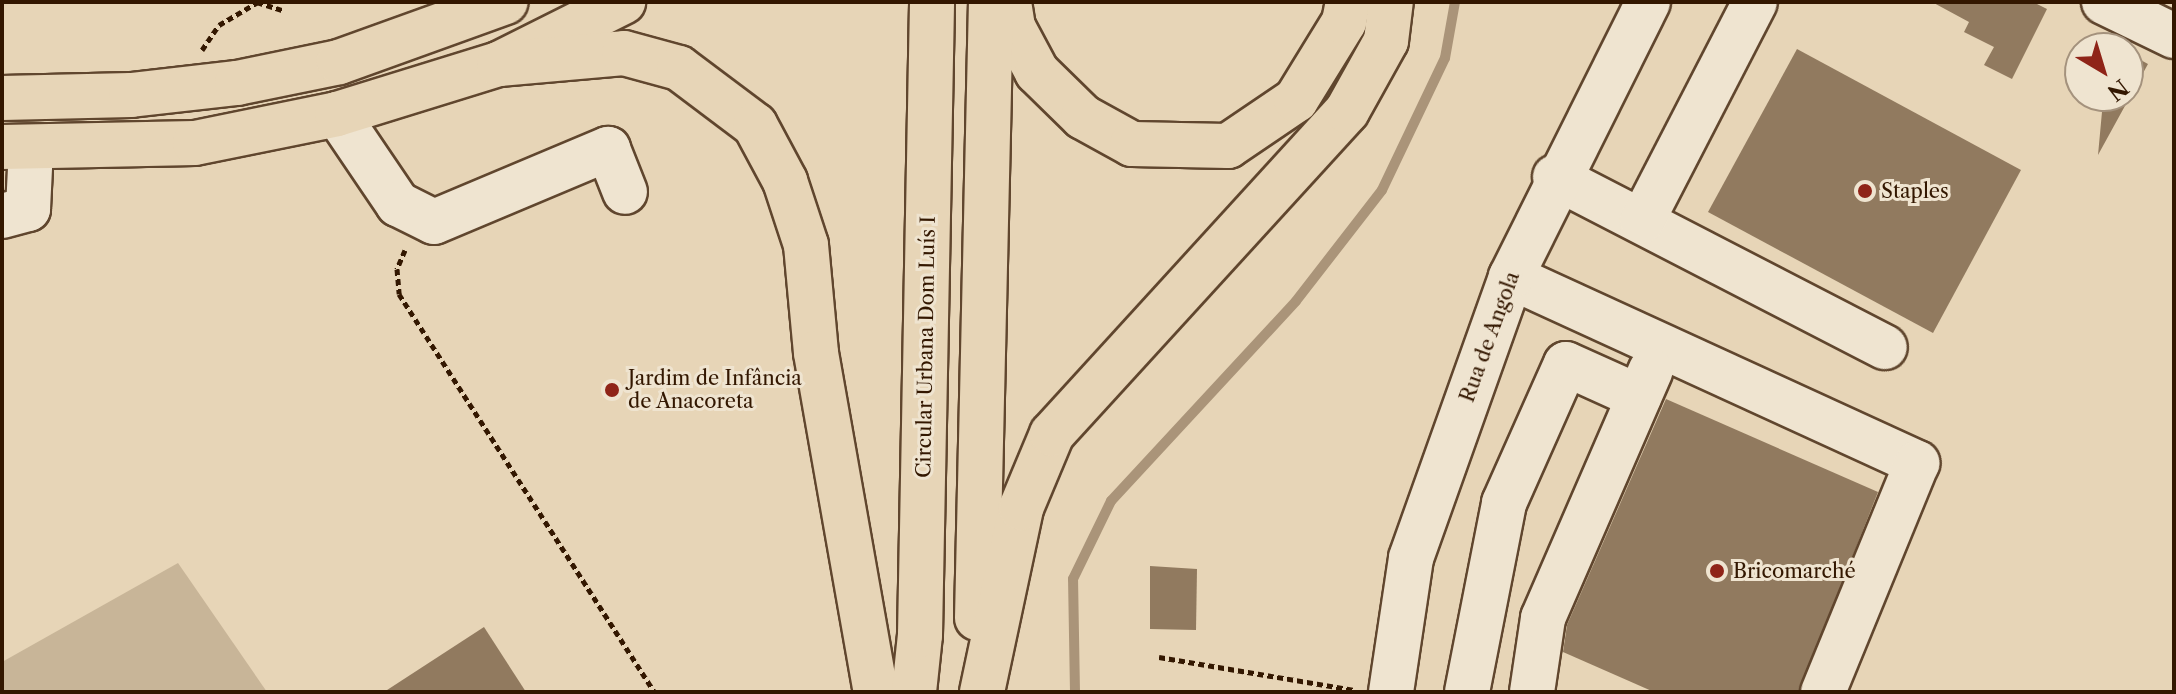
<!DOCTYPE html>
<html>
<head>
<meta charset="utf-8">
<style>
  body { margin:0 }
  #map { position:relative; width:2176px; height:694px; overflow:hidden; background:#e7d5b7; font-family:"Libre Caslon Text",serif }
  div>[style] { position:absolute }
  [style*='--x'] { left:calc(var(--x)*1px); top:calc(var(--y)*1px); width:calc(var(--w)*1px); rotate:calc(var(--a)*1deg) }
  .green>* { inset:0; background:#c8b598 }
  .stream>* { height:10px; margin:-5px; padding:0 5px; transform-origin:5px; border-radius:5px; background:#aa9479 }
  .building>* { inset:0; background:#917a5f }
  .path>* { height:5px; margin-top:-2.5px; transform-origin:0; background:repeating-linear-gradient(90deg,#331700 0 6px,transparent 0 10px) }
  .roads { filter:drop-shadow(2px 0 #60462e) drop-shadow(-2px 0 #60462e) drop-shadow(0 2px #60462e) drop-shadow(0 -2px #60462e) }
  .minor>* { height:44px; margin:-22px; padding:0 22px; transform-origin:22px; border-radius:22px; background:#efe4d0 }
  .major>* { height:44px; margin:-22px; padding:0 22px; transform-origin:22px; border-radius:22px; background:#e7d5b7 }
  .highway>* { height:44px; margin:-22px; padding:0 22px; transform-origin:22px; border-radius:22px; background:#e7d5b7 }
  .dots>* { width:22px; height:22px; translate:-50% -50%; box-sizing:border-box; border:4px solid #efe4d0; border-radius:50% }
  span { translate:-50% -50%; white-space:nowrap; text-align:center; line-height:1.15; -webkit-text-stroke:6px #efe4d0; paint-order:stroke }
  .poi-label { font-size:20px; color:#331700 }
  .left { translate:0 -50%; text-align:left }
  .street-label { font-size:20px; color:#331700 }
  .frame { position:absolute; inset:0; border:4px solid #331700; pointer-events:none }
  .north { position:absolute; left:2064px; top:32px; width:80px; height:80px; box-sizing:border-box; background:#efe4d0; border:2px solid #a4927d; border-radius:50%; rotate:142deg; font-size:22px; font-weight:700; line-height:32px; text-align:center; color:#331700 }
  .north::after { content:''; display:block; margin:auto; width:28px; height:36px; background:#8f2418; clip-path:polygon(50% 0,100% 100%,50% 72%,0 100%) }
</style>
</head>
<body>
<div id="map">
  <div class="green">
    <div style="clip-path:polygon(178px 563px,267px 692px,2px 692px,2px 662px)"></div>
  </div>
  <div class="stream">
    <div style="--x:1075;--y:692;--w:113;--a:-91"></div>
    <div style="--x:1073;--y:579;--w:87;--a:-64"></div>
    <div style="--x:1111;--y:501;--w:272;--a:-47.2"></div>
    <div style="--x:1296;--y:301;--w:140;--a:-52.2"></div>
    <div style="--x:1382;--y:190;--w:146;--a:-64.5"></div>
    <div style="--x:1445;--y:58;--w:57;--a:-79.9"></div>
  </div>
  <div class="building">
    <div style="clip-path:polygon(1932px 2px,2033px 2px,2047px 9px,2012px 79px,1984px 65px,1994px 47px,1964px 32px,1969px 22px)"></div>
    <div style="clip-path:polygon(1797px 49px,2021px 170px,1933px 333px,1708px 212px)"></div>
    <div style="clip-path:polygon(2128px 53px,2148px 64px,2098px 155px,2103px 101px,2095px 97px,2128px 96px)"></div>
    <div style="clip-path:polygon(1666px 399px,1878px 492px,1799px 692px,1654px 692px,1563px 652px,1567px 625px)"></div>
    <div style="clip-path:polygon(1150px 566px,1197px 569px,1196px 630px,1150px 629px)"></div>
    <div style="clip-path:polygon(484px 627px,526px 692px,384px 692px)"></div>
  </div>
  <div class="path">
    <div style="--x:257;--y:2;--w:29;--a:18"></div>
    <div style="--x:202;--y:50;--w:30;--a:-56"></div>
    <div style="--x:219;--y:25;--w:45;--a:-30.5"></div>
    <div style="--x:405;--y:250;--w:21;--a:113"></div>
    <div style="--x:397;--y:269;--w:25;--a:85"></div>
    <div style="--x:399;--y:294;--w:473;--a:57.3"></div>
    <div style="--x:1159;--y:657;--w:198;--a:9.6"></div>
  </div>
  <div class="roads">
    <div class="minor">
      <div style="--x:2104;--y:2;--w:78;--a:25.9"></div>
      <div style="--x:337;--y:114;--w:109;--a:55.9"></div>
      <div style="--x:398;--y:204;--w:40;--a:26.6"></div>
      <div style="--x:434;--y:222;--w:189;--a:-22.8"></div>
      <div style="--x:608;--y:149;--w:46;--a:68.4"></div>
      <div style="--x:1555;--y:177;--w:371;--a:27.3"></div>
      <div style="--x:2;--y:216;--w:27;--a:-15"></div>
      <div style="--x:28;--y:209;--w:61;--a:-87.2"></div>
      <div style="--x:1642;--y:221;--w:246;--a:-62.7"></div>
      <div style="--x:1511;--y:277;--w:447;--a:24.6"></div>
      <div style="--x:1917;--y:463;--w:248;--a:112.3"></div>
      <div style="--x:1391;--y:692;--w:135;--a:-81.5"></div>
      <div style="--x:1411;--y:558;--w:298;--a:-70.4"></div>
      <div style="--x:1511;--y:277;--w:307;--a:-63.5"></div>
      <div style="--x:1467;--y:692;--w:193;--a:-78.9"></div>
      <div style="--x:1504;--y:503;--w:152;--a:-66"></div>
      <div style="--x:1566;--y:364;--w:80;--a:24.3"></div>
      <div style="--x:1532;--y:692;--w:75;--a:-81.5"></div>
      <div style="--x:1543;--y:618;--w:270;--a:-66.5"></div>
    </div>
    <div class="major">
      <div style="--x:2;--y:98;--w:129;--a:-1.3"></div>
      <div style="--x:131;--y:95;--w:107;--a:-6.5"></div>
      <div style="--x:237;--y:83;--w:104;--a:-11.6"></div>
      <div style="--x:339;--y:62;--w:177;--a:-19.8"></div>
      <div style="--x:2;--y:147;--w:193;--a:-1.2"></div>
      <div style="--x:195;--y:143;--w:145;--a:-11.5"></div>
      <div style="--x:337;--y:114;--w:170;--a:-17.2"></div>
      <div style="--x:499;--y:64;--w:139;--a:-26.6"></div>
    </div>
    <div class="highway">
      <div style="--x:1009;--y:2;--w:25;--a:81"></div>
      <div style="--x:1013;--y:27;--w:51;--a:61.9"></div>
      <div style="--x:1037;--y:72;--w:64;--a:44.4"></div>
      <div style="--x:1083;--y:117;--w:56;--a:28.9"></div>
      <div style="--x:1132;--y:144;--w:96;--a:1.2"></div>
      <div style="--x:1228;--y:146;--w:82;--a:-34.1"></div>
      <div style="--x:1296;--y:100;--w:92;--a:-58.4"></div>
      <div style="--x:1344;--y:22;--w:20;--a:-79"></div>
      <div style="--x:499;--y:64;--w:125;--a:-5"></div>
      <div style="--x:624;--y:53;--w:57;--a:15.3"></div>
      <div style="--x:679;--y:68;--w:95;--a:36.9"></div>
      <div style="--x:755;--y:125;--w:64;--a:61.8"></div>
      <div style="--x:785;--y:181;--w:67;--a:71.8"></div>
      <div style="--x:806;--y:245;--w:108;--a:84.7"></div>
      <div style="--x:816;--y:353;--w:344;--a:80"></div>
      <div style="--x:977;--y:618;--w:616;--a:-88.7"></div>
      <div style="--x:914;--y:692;--w:57;--a:-84"></div>
      <div style="--x:920;--y:635;--w:633;--a:-88.91"></div>
      <div style="--x:982;--y:692;--w:188;--a:-78"></div>
      <div style="--x:1021;--y:508;--w:80;--a:-67.3"></div>
      <div style="--x:1052;--y:434;--w:437;--a:-47.6"></div>
      <div style="--x:1347;--y:111;--w:80;--a:-60.9"></div>
      <div style="--x:1386;--y:41;--w:39;--a:-83"></div>
    </div>
  </div>
  <div class="dots">
    <div style="left:1865px;top:191px;background:#8f2418"></div>
    <div style="left:612px;top:390px;background:#8f2418"></div>
    <div style="left:1717px;top:571px;background:#8f2418"></div>
  </div>
  <div class="poi-label">
    <span class="left" style="left:1881px;top:191px">Staples</span>
    <span class="left" style="left:628px;top:390px">Jardim de Infância<br>de Anacoreta</span>
    <span class="left" style="left:1733px;top:571px">Bricomarché</span>
  </div>
  <div class="street-label">
    <span style="left:1490px;top:337px;rotate:-70deg">Rua de Angola</span>
    <span style="left:926px;top:347px;rotate:-89deg">Circular Urbana Dom Luís I</span>
  </div>
  <div class="frame"></div>
  <div class="north">N</div>
</div>
</body>
</html>
